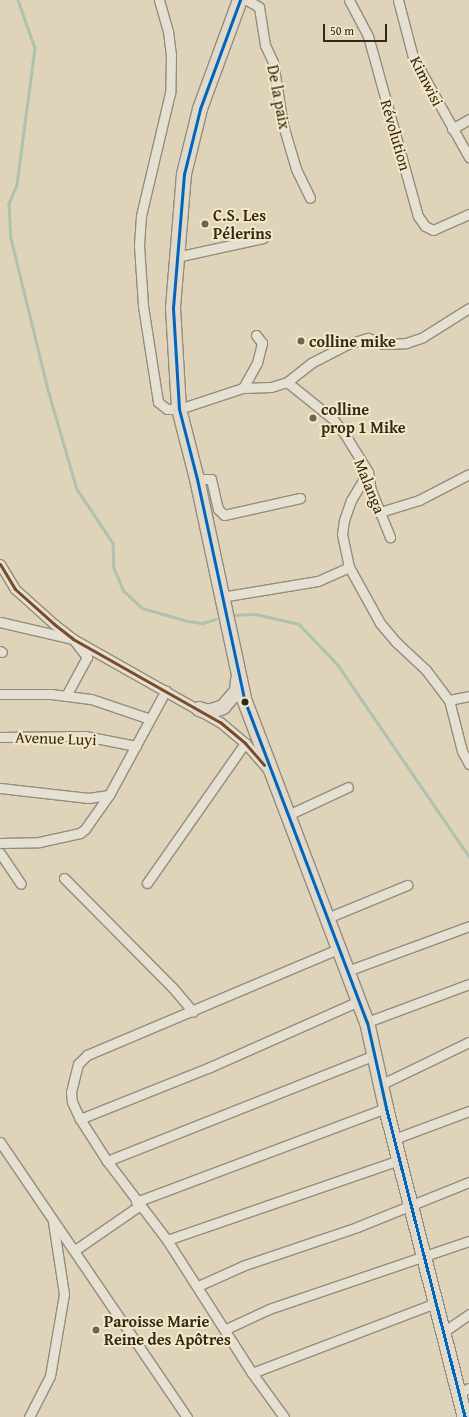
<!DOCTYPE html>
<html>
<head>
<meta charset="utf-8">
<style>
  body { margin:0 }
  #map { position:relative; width:469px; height:1417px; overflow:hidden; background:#dfd4b9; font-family:"Gentium Book Plus",serif }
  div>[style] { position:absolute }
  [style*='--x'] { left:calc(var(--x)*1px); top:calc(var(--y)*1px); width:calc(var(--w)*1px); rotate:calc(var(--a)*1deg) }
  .stream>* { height:2.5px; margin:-1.25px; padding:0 1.25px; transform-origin:1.25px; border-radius:1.25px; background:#afc2af }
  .roads { filter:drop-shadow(1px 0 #948c7c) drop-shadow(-1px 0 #948c7c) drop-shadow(0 1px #948c7c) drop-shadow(0 -1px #948c7c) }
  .minor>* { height:9px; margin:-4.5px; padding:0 4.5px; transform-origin:4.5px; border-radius:4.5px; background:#e5e0d2 }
  .highway>* { height:14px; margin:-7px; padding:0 7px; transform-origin:7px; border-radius:7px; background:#e1daca }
  .bus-1>* { height:3px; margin:-1.5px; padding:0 1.5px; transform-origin:1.5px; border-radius:1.5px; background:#0065bd }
  .bus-2>* { height:3px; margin:-1.5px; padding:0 1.5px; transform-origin:1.5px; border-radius:1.5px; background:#7a4b2a }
  .dots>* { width:11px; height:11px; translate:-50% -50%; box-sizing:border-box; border:2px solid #f5e8c7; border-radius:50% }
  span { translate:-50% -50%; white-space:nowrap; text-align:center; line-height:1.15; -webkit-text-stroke:4px #f5e8c7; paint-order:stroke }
  .street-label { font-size:16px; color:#33281a }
  .poi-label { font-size:16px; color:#33281a; font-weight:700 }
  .left { translate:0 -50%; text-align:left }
  .scale { position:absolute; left:323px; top:24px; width:64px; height:18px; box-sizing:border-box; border:2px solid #33281a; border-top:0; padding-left:5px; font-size:12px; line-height:14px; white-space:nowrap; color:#33281a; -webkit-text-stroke:3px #f5e8c7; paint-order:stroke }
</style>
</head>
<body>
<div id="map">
  <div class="stream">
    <div style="--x:18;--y:0;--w:51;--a:70.5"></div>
    <div style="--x:35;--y:48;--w:138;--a:97.5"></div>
    <div style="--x:17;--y:185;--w:21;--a:113"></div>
    <div style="--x:9;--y:204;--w:34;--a:87"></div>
    <div style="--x:11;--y:238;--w:152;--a:76.3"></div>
    <div style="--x:47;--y:386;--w:107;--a:73.8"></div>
    <div style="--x:77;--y:489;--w:65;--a:56.3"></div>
    <div style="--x:113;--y:543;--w:25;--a:88"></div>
    <div style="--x:114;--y:568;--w:25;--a:67"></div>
    <div style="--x:124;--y:591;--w:25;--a:43"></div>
    <div style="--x:142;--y:608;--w:48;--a:15.8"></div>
    <div style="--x:188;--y:621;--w:15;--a:8"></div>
    <div style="--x:203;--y:623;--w:13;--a:-18"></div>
    <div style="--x:234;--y:615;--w:21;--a:-3"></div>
    <div style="--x:255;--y:614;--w:45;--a:12.8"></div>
    <div style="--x:299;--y:624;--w:57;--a:46.4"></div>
    <div style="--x:338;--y:665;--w:232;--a:55.6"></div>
  </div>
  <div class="roads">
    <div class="minor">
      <div style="--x:159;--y:0;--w:32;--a:74"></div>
      <div style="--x:168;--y:31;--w:23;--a:83"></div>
      <div style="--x:171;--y:54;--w:39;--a:91"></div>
      <div style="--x:170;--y:93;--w:126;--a:103.3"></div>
      <div style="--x:141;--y:216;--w:29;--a:94"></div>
      <div style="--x:139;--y:245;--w:61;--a:86.2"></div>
      <div style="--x:143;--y:306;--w:97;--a:81.1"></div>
      <div style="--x:158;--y:402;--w:11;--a:38"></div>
      <div style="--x:167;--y:409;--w:12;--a:0"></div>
      <div style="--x:179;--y:409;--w:67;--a:-18.2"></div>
      <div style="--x:243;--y:388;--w:28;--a:-2"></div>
      <div style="--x:271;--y:387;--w:17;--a:-17"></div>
      <div style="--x:287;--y:382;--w:59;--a:38.8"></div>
      <div style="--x:333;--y:419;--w:18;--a:52"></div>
      <div style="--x:344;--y:433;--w:46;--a:58.4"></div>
      <div style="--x:368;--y:472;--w:18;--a:81"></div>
      <div style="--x:371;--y:490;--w:51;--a:68"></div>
      <div style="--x:247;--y:0;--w:14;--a:30"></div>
      <div style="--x:259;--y:7;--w:38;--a:81"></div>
      <div style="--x:265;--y:45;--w:19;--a:65"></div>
      <div style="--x:273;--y:62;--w:64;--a:81"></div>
      <div style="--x:283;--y:125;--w:46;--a:73.5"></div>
      <div style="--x:296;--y:169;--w:32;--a:64"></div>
      <div style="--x:349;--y:0;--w:41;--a:62.2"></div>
      <div style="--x:368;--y:36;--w:187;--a:74.5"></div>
      <div style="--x:418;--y:216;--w:12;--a:55"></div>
      <div style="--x:425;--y:226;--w:9;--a:27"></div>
      <div style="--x:433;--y:230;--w:39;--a:-24"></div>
      <div style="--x:398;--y:0;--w:59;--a:75.3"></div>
      <div style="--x:413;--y:57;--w:115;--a:60.8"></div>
      <div style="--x:452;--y:129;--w:20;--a:-30"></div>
      <div style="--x:176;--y:257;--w:89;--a:-12.3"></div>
      <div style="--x:287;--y:382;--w:31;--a:-38"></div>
      <div style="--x:311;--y:363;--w:42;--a:-27.2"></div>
      <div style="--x:348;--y:344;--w:21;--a:-17"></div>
      <div style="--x:368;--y:338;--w:16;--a:22"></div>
      <div style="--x:383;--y:344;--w:23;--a:-2"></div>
      <div style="--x:406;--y:343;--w:18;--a:-19"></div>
      <div style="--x:423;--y:337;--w:54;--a:-32.2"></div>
      <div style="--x:243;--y:388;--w:29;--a:-61"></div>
      <div style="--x:257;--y:363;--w:21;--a:-76"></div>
      <div style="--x:262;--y:343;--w:10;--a:-127"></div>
      <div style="--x:368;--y:472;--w:33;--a:121"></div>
      <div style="--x:351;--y:500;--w:21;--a:109"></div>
      <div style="--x:344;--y:520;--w:14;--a:98"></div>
      <div style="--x:342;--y:534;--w:34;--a:78"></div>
      <div style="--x:349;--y:567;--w:64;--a:61"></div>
      <div style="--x:380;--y:623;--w:25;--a:50"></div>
      <div style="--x:396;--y:642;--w:41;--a:43"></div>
      <div style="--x:426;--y:670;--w:38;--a:53"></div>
      <div style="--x:449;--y:700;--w:53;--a:75.7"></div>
      <div style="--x:462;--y:751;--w:15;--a:62"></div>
      <div style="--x:197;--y:479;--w:14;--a:0"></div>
      <div style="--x:211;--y:479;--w:31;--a:77"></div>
      <div style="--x:218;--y:509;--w:8;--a:45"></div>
      <div style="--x:224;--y:515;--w:78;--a:-12.6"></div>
      <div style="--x:380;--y:512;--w:41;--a:-17.1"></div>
      <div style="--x:419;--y:500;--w:56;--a:-27.5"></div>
      <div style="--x:0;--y:564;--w:29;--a:59"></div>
      <div style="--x:15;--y:589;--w:52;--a:41.9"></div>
      <div style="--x:54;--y:624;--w:24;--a:38"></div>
      <div style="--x:73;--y:639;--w:169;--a:29.5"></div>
      <div style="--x:220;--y:722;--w:33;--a:40"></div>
      <div style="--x:245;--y:743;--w:33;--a:49"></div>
      <div style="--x:221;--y:597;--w:98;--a:-9.4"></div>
      <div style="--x:318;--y:581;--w:34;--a:-24"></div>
      <div style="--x:0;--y:622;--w:75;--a:13.1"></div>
      <div style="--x:73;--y:639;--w:23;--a:52"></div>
      <div style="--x:87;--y:657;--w:44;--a:118.3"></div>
      <div style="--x:0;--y:651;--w:2;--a:27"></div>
      <div style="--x:0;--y:694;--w:51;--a:0"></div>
      <div style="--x:51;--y:694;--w:40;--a:7.1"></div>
      <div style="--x:91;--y:699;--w:62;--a:18.7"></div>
      <div style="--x:449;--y:700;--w:20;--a:-11"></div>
      <div style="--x:0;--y:737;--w:85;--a:-0.7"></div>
      <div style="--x:85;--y:736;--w:52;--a:11.1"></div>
      <div style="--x:0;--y:788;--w:89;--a:6.5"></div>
      <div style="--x:88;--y:798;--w:21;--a:-8"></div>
      <div style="--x:288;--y:815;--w:66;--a:-25"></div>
      <div style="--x:0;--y:843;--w:39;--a:-1"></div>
      <div style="--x:39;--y:842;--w:42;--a:-12.4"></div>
      <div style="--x:80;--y:833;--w:6;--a:-39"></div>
      <div style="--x:85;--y:829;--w:42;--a:-54.8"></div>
      <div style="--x:109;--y:795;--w:119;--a:-61.5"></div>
      <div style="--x:0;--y:853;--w:37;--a:56"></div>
      <div style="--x:64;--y:878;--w:155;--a:45.3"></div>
      <div style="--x:173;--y:988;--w:31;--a:50"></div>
      <div style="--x:147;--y:883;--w:171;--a:-55"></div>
      <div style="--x:327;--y:918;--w:87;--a:-22.4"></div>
      <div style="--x:347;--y:971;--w:130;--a:-20.2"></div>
      <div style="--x:367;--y:1022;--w:109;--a:-20.4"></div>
      <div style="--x:380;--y:1085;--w:99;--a:-25.8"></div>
      <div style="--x:80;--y:1119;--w:140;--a:-21.8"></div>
      <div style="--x:210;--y:1067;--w:163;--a:-23.9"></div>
      <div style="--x:394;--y:1139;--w:80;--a:-20.5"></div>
      <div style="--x:0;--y:1142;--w:333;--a:55.8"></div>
      <div style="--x:107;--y:1161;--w:288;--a:-21.6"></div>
      <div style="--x:136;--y:1202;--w:267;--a:-20.6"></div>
      <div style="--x:167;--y:1240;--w:245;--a:-19"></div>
      <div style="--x:75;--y:1250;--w:78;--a:-34.5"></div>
      <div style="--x:198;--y:1286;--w:51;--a:-24.1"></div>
      <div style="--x:245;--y:1265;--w:118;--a:-18.7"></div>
      <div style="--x:357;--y:1227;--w:121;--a:-21.9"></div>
      <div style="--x:226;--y:1329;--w:47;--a:-24.9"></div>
      <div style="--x:269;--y:1309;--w:211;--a:-18.8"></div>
      <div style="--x:442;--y:1333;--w:33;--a:-35"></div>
      <div style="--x:252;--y:1373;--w:196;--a:-20.9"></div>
      <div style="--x:459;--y:1393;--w:11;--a:-27"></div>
      <div style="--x:29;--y:1417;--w:46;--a:-62.9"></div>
      <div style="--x:50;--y:1376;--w:83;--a:-80.3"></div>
      <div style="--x:64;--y:1294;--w:73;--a:-98.7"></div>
      <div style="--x:284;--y:1417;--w:54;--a:-126"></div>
      <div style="--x:252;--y:1373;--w:158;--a:-122.6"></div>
      <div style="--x:167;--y:1240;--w:99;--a:-127.2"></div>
      <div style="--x:107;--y:1161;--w:50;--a:-122.7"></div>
      <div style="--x:80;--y:1119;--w:19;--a:-115"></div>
      <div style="--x:72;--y:1102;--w:10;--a:-96"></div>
      <div style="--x:71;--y:1092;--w:29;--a:-76"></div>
      <div style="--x:78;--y:1064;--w:13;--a:-45"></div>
      <div style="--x:87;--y:1055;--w:272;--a:-22.9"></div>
    </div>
    <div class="highway">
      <div style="--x:240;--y:0;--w:116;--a:110.2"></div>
      <div style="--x:200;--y:109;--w:67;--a:103.8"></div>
      <div style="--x:184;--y:174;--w:134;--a:94.7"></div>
      <div style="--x:173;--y:308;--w:101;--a:86.6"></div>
      <div style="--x:179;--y:409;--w:72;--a:75.6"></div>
      <div style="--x:197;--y:479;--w:225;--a:77.9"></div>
      <div style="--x:244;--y:699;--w:346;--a:69.2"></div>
      <div style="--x:367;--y:1022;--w:88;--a:77.5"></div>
      <div style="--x:386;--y:1108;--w:319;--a:75.7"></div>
      <div style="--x:199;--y:709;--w:9;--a:18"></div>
      <div style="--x:208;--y:712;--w:16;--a:-18"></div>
      <div style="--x:223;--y:707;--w:21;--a:-49"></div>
      <div style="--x:237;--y:691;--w:11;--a:-85"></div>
    </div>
  </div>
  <div class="bus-1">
    <div style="--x:240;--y:0;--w:116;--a:110.2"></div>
    <div style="--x:200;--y:109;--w:67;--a:103.8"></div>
    <div style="--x:184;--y:174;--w:134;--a:94.7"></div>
    <div style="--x:173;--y:308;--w:101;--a:86.6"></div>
    <div style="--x:179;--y:409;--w:72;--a:75.6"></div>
    <div style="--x:197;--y:479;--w:225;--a:77.9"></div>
    <div style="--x:244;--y:699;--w:346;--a:69.2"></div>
    <div style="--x:367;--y:1022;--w:88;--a:77.5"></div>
    <div style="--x:386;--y:1108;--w:319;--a:75.7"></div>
  </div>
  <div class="bus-2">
    <div style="--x:0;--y:564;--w:29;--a:59"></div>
    <div style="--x:15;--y:589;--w:52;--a:41.9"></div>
    <div style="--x:54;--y:624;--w:24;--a:38"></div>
    <div style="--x:73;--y:639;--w:169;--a:29.5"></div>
    <div style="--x:220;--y:722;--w:33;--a:40"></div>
    <div style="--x:245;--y:743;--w:29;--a:49"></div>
  </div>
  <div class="dots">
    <div style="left:205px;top:224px;background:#6f6452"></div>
    <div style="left:301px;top:341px;background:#6f6452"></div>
    <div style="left:313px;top:418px;background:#6f6452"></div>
    <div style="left:245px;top:702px;background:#33281a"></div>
    <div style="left:96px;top:1330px;background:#6f6452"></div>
  </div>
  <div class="street-label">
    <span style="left:427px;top:81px;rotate:63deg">Kimwisi</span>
    <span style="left:279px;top:97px;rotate:79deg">De la paix</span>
    <span style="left:396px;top:135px;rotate:74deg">Révolution</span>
    <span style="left:370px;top:486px;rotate:68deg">Malanga</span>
    <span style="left:56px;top:738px;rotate:2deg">Avenue Luyi</span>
  </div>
  <div class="poi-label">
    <span class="left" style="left:213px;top:224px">C.S. Les<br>Pélerins</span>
    <span class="left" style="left:309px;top:341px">colline mike</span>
    <span class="left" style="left:321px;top:418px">colline<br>prop 1 Mike</span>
    <span class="left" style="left:104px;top:1330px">Paroisse Marie<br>Reine des Apôtres</span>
  </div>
  <div class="scale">50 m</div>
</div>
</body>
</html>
